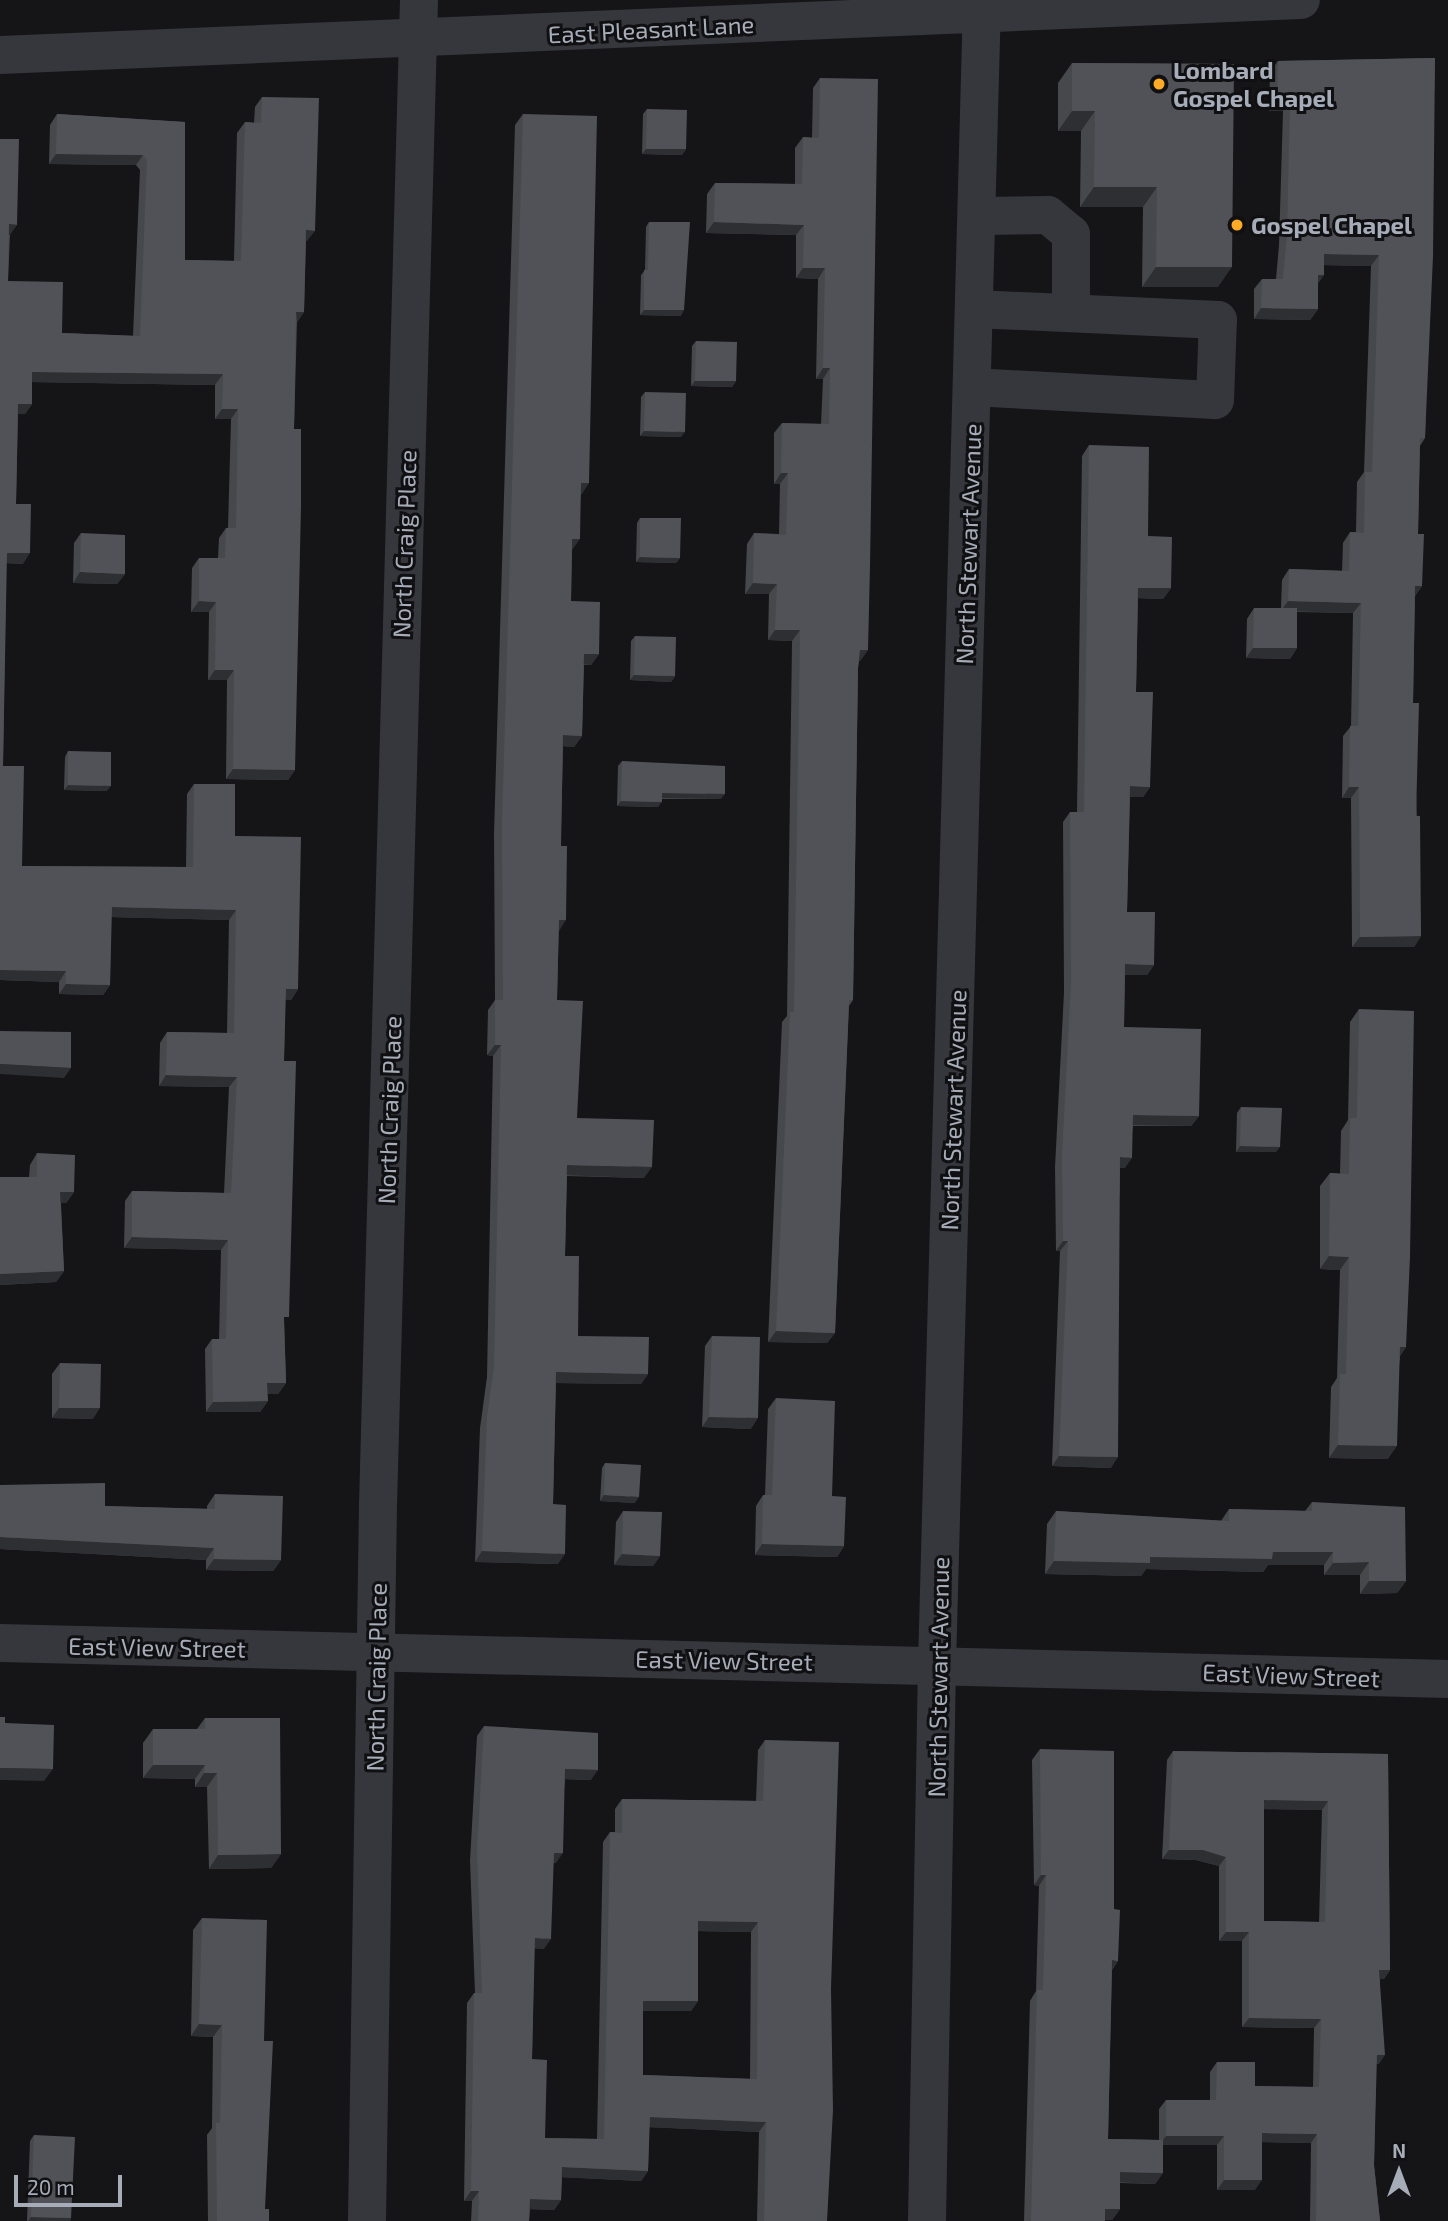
<!DOCTYPE html>
<html>
<head>
<meta charset="utf-8">
<style>
  body { margin:0 }
  #map { position:relative; width:1448px; height:2221px; overflow:hidden; background:#151517; font-family:"Exo 2",sans-serif }
  div>[style] { position:absolute }
  [style*='--x'] { left:calc(var(--x)*1px); top:calc(var(--y)*1px); width:calc(var(--w)*1px); rotate:calc(var(--a)*1deg) }
  .minor>* { height:38px; margin:-19px; padding:0 19px; transform-origin:19px; border-radius:19px; background:#36373c }
  .wall>* { inset:0; background:#46484c }
  .shaded-wall>* { inset:0; background:#2e2f32 }
  .building>* { inset:0; background:#515258 }
  .dots>* { width:19px; height:19px; translate:-50% -50%; box-sizing:border-box; border:4px solid #101012; border-radius:50% }
  span { translate:-50% -50%; white-space:nowrap; text-align:center; line-height:1.15; -webkit-text-stroke:6px #101012; paint-order:stroke }
  .street-label { font-size:24px; color:#a6acb8 }
  .poi-label { font-size:24px; color:#a6acb8; font-weight:700 }
  .left { translate:0 -50%; text-align:left }
  .north { position:absolute; left:1364px; top:2137px; width:70px; height:70px; -webkit-text-stroke:5px #101012; paint-order:stroke; rotate:0deg; font-size:19px; font-weight:700; line-height:28px; text-align:center; color:#a6acb8 }
  .north::after { content:''; display:block; margin:auto; width:24px; height:32px; background:#a6acb8; clip-path:polygon(50% 0,100% 100%,50% 72%,0 100%) }
  .scale { position:absolute; left:14px; top:2175px; width:108px; height:32px; box-sizing:border-box; border:4px solid #a6acb8; border-top:0; padding-left:9px; font-size:21px; line-height:24px; white-space:nowrap; color:#a6acb8; -webkit-text-stroke:5px #101012; paint-order:stroke }
</style>
</head>
<body>
<div id="map">
  <div class="minor">
    <div style="--x:0;--y:55;--w:1302;--a:-2.42"></div>
    <div style="--x:977;--y:216;--w:71;--a:-0.8"></div>
    <div style="--x:1048;--y:215;--w:30;--a:40"></div>
    <div style="--x:1071;--y:234;--w:78;--a:90"></div>
    <div style="--x:972;--y:387;--w:243;--a:3.1"></div>
    <div style="--x:1215;--y:400;--w:80;--a:-87.9"></div>
    <div style="--x:1218;--y:320;--w:244;--a:-177.4"></div>
    <div style="--x:0;--y:1643;--w:1448;--a:1.42"></div>
    <div style="--x:367;--y:2221;--w:716;--a:-89.12"></div>
    <div style="--x:378;--y:1505;--w:1506;--a:-88.44"></div>
    <div style="--x:927;--y:2221;--w:556;--a:-88.97"></div>
    <div style="--x:937;--y:1665;--w:1666;--a:-88.45"></div>
  </div>
  <div class="wall">
    <div style="clip-path:polygon(1435px 58px,1425px 438px,1420px 446px,1418px 534px,1422px 586px,1415px 596px,1413px 703px,1421px 936px,1414px 947px,1352px 947px,1351px 798px,1342px 798px,1343px 736px,1351px 726px,1353px 613px,1297px 612px,1297px 648px,1290px 659px,1246px 658px,1247px 619px,1254px 608px,1281px 608px,1282px 580px,1289px 569px,1342px 571px,1343px 543px,1350px 532px,1356px 532px,1357px 482px,1364px 472px,1371px 266px,1324px 265px,1324px 275px,1318px 283px,1318px 309px,1310px 320px,1254px 319px,1254px 289px,1262px 279px,1276px 279px,1279px 245px,1283px 111px,1269px 111px,1270px 72px,1278px 61px)"></div>
    <div style="clip-path:polygon(1072px 63px,1234px 64px,1218px 287px,1142px 287px,1143px 207px,1080px 207px,1081px 131px,1058px 131px,1058px 83px)"></div>
    <div style="clip-path:polygon(820px 78px,868px 650px,860px 661px,859px 661px,858px 668px,853px 1000px,849px 1006px,835px 1333px,827px 1343px,768px 1342px,782px 1022px,787px 1016px,792px 641px,768px 640px,769px 594px,745px 594px,747px 544px,754px 533px,779px 534px,780px 484px,774px 484px,774px 433px,782px 423px,821px 424px,823px 379px,816px 379px,818px 279px,796px 278px,796px 235px,706px 233px,707px 194px,715px 183px,795px 184px,795px 148px,803px 137px,812px 138px,813px 88px)"></div>
    <div style="clip-path:polygon(262px 97px,307px 241px,306px 241px,304px 312px,297px 322px,294px 429px,295px 770px,288px 780px,226px 779px,227px 680px,208px 680px,209px 612px,191px 612px,192px 568px,199px 558px,218px 558px,219px 538px,226px 528px,228px 528px,231px 419px,215px 419px,215px 385px,32px 382px,32px 404px,25px 414px,18px 414px,16px 504px,23px 564px,6px 563px,3px 766px,22px 866px,186px 867px,187px 794px,194px 784px,235px 836px,298px 989px,291px 1000px,285px 999px,284px 1061px,284px 1323px,286px 1383px,278px 1394px,267px 1394px,268px 1401px,260px 1412px,206px 1412px,205px 1349px,212px 1339px,219px 1339px,221px 1250px,124px 1248px,125px 1201px,132px 1191px,224px 1193px,229px 1087px,159px 1086px,160px 1043px,167px 1032px,227px 1033px,229px 920px,111px 917px,110px 985px,103px 995px,59px 994px,59px 982px,0 980px,0 139px,10px 235px,8px 281px,62px 333px,133px 336px,140px 170px,136px 165px,49px 164px,50px 125px,57px 114px,185px 122px,185px 260px,234px 261px,237px 133px,245px 122px,254px 123px,255px 107px)"></div>
    <div style="clip-path:polygon(647px 109px,686px 149px,682px 155px,642px 154px,643px 114px)"></div>
    <div style="clip-path:polygon(523px 114px,582px 494px,581px 494px,572px 550px,571px 601px,599px 654px,591px 665px,584px 665px,582px 736px,574px 747px,563px 746px,557px 1000px,577px 1118px,644px 1178px,567px 1176px,565px 1256px,578px 1336px,648px 1374px,641px 1384px,556px 1383px,553px 1504px,558px 1564px,475px 1562px,480px 1428px,487px 1377px,493px 1056px,487px 1055px,488px 1010px,495px 1000px,494px 834px,515px 125px)"></div>
    <div style="clip-path:polygon(649px 222px,681px 316px,640px 315px,641px 275px,645px 270px,646px 227px)"></div>
    <div style="clip-path:polygon(696px 341px,736px 381px,732px 387px,691px 386px,692px 346px)"></div>
    <div style="clip-path:polygon(645px 392px,681px 437px,640px 436px,641px 397px)"></div>
    <div style="clip-path:polygon(1089px 445px,1148px 536px,1171px 588px,1163px 599px,1138px 598px,1136px 692px,1150px 787px,1143px 797px,1130px 797px,1127px 912px,1154px 965px,1147px 975px,1125px 975px,1124px 1027px,1199px 1116px,1191px 1126px,1133px 1126px,1125px 1168px,1120px 1168px,1111px 1468px,1052px 1466px,1060px 1251px,1056px 1251px,1055px 1167px,1064px 992px,1063px 822px,1070px 812px,1077px 812px,1082px 456px)"></div>
    <div style="clip-path:polygon(640px 518px,680px 558px,676px 563px,636px 562px,637px 523px)"></div>
    <div style="clip-path:polygon(81px 533px,125px 574px,117px 584px,73px 583px,74px 543px)"></div>
    <div style="clip-path:polygon(635px 636px,675px 676px,671px 682px,630px 680px,631px 641px)"></div>
    <div style="clip-path:polygon(68px 751px,107px 791px,64px 790px,65px 757px)"></div>
    <div style="clip-path:polygon(622px 761px,721px 799px,662px 799px,658px 807px,617px 806px,618px 766px)"></div>
    <div style="clip-path:polygon(1359px 1009px,1406px 1347px,1400px 1356px,1388px 1459px,1329px 1458px,1331px 1387px,1337px 1378px,1340px 1270px,1320px 1269px,1320px 1186px,1330px 1173px,1340px 1174px,1341px 1131px,1348px 1120px,1350px 1022px)"></div>
    <div style="clip-path:polygon(1241px 1107px,1276px 1152px,1236px 1152px,1237px 1113px)"></div>
    <div style="clip-path:polygon(37px 1153px,74px 1192px,66px 1203px,61px 1203px,64px 1271px,56px 1282px,0 1285px,0 1177px,29px 1177px,30px 1165px)"></div>
    <div style="clip-path:polygon(712px 1336px,751px 1429px,702px 1427px,705px 1346px)"></div>
    <div style="clip-path:polygon(60px 1363px,93px 1419px,52px 1418px,52px 1374px)"></div>
    <div style="clip-path:polygon(776px 1398px,832px 1496px,844px 1546px,837px 1557px,755px 1555px,756px 1506px,763px 1495px,765px 1495px,768px 1409px)"></div>
    <div style="clip-path:polygon(605px 1463px,635px 1503px,600px 1501px,602px 1468px)"></div>
    <div style="clip-path:polygon(0 1485px,105px 1506px,207px 1509px,207px 1506px,215px 1494px,281px 1560px,273px 1571px,206px 1570px,206px 1560px,0 1549px)"></div>
    <div style="clip-path:polygon(1312px 1502px,1406px 1581px,1397px 1593px,1360px 1594px,1360px 1575px,1324px 1575px,1324px 1565px,1268px 1565px,1263px 1572px,1146px 1569px,1141px 1576px,1045px 1574px,1047px 1524px,1056px 1511px,1221px 1521px,1229px 1509px,1305px 1511px)"></div>
    <div style="clip-path:polygon(623px 1511px,660px 1556px,653px 1566px,614px 1565px,616px 1522px)"></div>
    <div style="clip-path:polygon(205px 1718px,281px 1854px,271px 1868px,209px 1869px,207px 1787px,195px 1787px,195px 1779px,143px 1778px,143px 1743px,153px 1729px,197px 1729px)"></div>
    <div style="clip-path:polygon(evenodd,484px 1726px,591px 1780px,565px 1779px,556px 1863px,553px 1863px,544px 1949px,534px 1948px,532px 2059px,545px 2138px,597px 2139px,603px 1842px,610px 1832px,615px 1832px,615px 1809px,622px 1799px,756px 1801px,758px 1750px,765px 1740px,831px 1989px,827px 2221px,757px 2221px,759px 2132px,649px 2127px,648px 2171px,641px 2181px,562px 2177px,561px 2200px,554px 2210px,530px 2209px,529px 2221px,471px 2221px,472px 2201px,464px 2201px,467px 2003px,474px 1993px,475px 1993px,470px 1861px,477px 1736px,484px 1726px,698px 1931px,751px 1932px,750px 2079px,643px 2075px,643px 2011px,691px 2011px,698px 2001px,698px 1931px)"></div>
    <div style="clip-path:polygon(evenodd,1040px 1749px,1114px 1909px,1118px 1961px,1112px 1970px,1108px 2139px,1159px 2140px,1159px 2109px,1166px 2100px,1210px 2100px,1210px 2072px,1217px 2062px,1255px 2086px,1313px 2087px,1314px 2028px,1242px 2027px,1242px 1941px,1219px 1941px,1219px 1866px,1196px 1860px,1162px 1859px,1167px 1760px,1173px 1751px,1388px 1754px,1390px 1970px,1384px 1979px,1380px 1979px,1379px 2064px,1376px 2064px,1374px 2165px,1380px 2221px,1310px 2221px,1311px 2143px,1262px 2142px,1255px 2190px,1217px 2190px,1217px 2145px,1163px 2145px,1163px 2173px,1155px 2184px,1120px 2183px,1120px 2209px,1112px 2220px,1024px 2221px,1030px 2001px,1036px 1991px,1039px 1886px,1034px 1885px,1032px 1760px,1040px 1749px,1264px 1809px,1322px 1810px,1319px 1922px,1264px 1921px,1264px 1809px)"></div>
    <div style="clip-path:polygon(202px 1918px,264px 2041px,265px 2209px,269px 2221px,208px 2221px,207px 2135px,212px 2128px,213px 2037px,191px 2036px,193px 1930px)"></div>
    <div style="clip-path:polygon(34px 2135px,71px 2218px,70px 2221px,27px 2221px,30px 2141px)"></div>
  </div>
  <div class="shaded-wall">
    <div style="clip-path:polygon(1277px 100px,1290px 100px,1283px 111px,1269px 111px)"></div>
    <div style="clip-path:polygon(1072px 111px,1095px 111px,1081px 131px,1058px 131px)"></div>
    <div style="clip-path:polygon(646px 149px,686px 149px,682px 155px,642px 154px)"></div>
    <div style="clip-path:polygon(56px 154px,143px 155px,136px 165px,49px 164px)"></div>
    <div style="clip-path:polygon(1094px 187px,1157px 187px,1143px 207px,1080px 207px)"></div>
    <div style="clip-path:polygon(714px 222px,804px 225px,796px 235px,706px 233px)"></div>
    <div style="clip-path:polygon(9px 224px,17px 225px,10px 235px,2px 235px)"></div>
    <div style="clip-path:polygon(306px 230px,315px 231px,307px 241px,299px 241px)"></div>
    <div style="clip-path:polygon(1324px 254px,1379px 255px,1371px 266px,1317px 265px)"></div>
    <div style="clip-path:polygon(1156px 267px,1232px 267px,1218px 287px,1142px 287px)"></div>
    <div style="clip-path:polygon(803px 268px,825px 268px,818px 279px,796px 278px)"></div>
    <div style="clip-path:polygon(1318px 275px,1324px 275px,1316px 286px)"></div>
    <div style="clip-path:polygon(1261px 308px,1318px 309px,1310px 320px,1254px 319px)"></div>
    <div style="clip-path:polygon(644px 310px,684px 310px,681px 316px,640px 315px)"></div>
    <div style="clip-path:polygon(296px 312px,304px 312px,297px 322px)"></div>
    <div style="clip-path:polygon(823px 368px,830px 368px,823px 379px,816px 379px)"></div>
    <div style="clip-path:polygon(32px 372px,223px 374px,215px 385px,25px 382px)"></div>
    <div style="clip-path:polygon(695px 381px,736px 381px,732px 387px,691px 386px)"></div>
    <div style="clip-path:polygon(18px 404px,32px 404px,25px 414px,11px 414px)"></div>
    <div style="clip-path:polygon(222px 409px,238px 409px,231px 419px,215px 419px)"></div>
    <div style="clip-path:polygon(644px 431px,685px 432px,681px 437px,640px 436px)"></div>
    <div style="clip-path:polygon(781px 473px,788px 473px,780px 484px,774px 484px)"></div>
    <div style="clip-path:polygon(581px 483px,589px 483px,582px 494px,574px 493px)"></div>
    <div style="clip-path:polygon(572px 539px,580px 539px,572px 550px)"></div>
    <div style="clip-path:polygon(7px 553px,30px 553px,23px 564px,0 563px)"></div>
    <div style="clip-path:polygon(640px 557px,680px 558px,676px 563px,636px 562px)"></div>
    <div style="clip-path:polygon(80px 572px,125px 574px,117px 584px,73px 583px)"></div>
    <div style="clip-path:polygon(753px 583px,777px 584px,769px 594px,745px 594px)"></div>
    <div style="clip-path:polygon(1415px 586px,1422px 586px,1415px 596px)"></div>
    <div style="clip-path:polygon(1138px 588px,1171px 588px,1163px 599px,1131px 598px)"></div>
    <div style="clip-path:polygon(199px 601px,216px 602px,209px 612px,191px 612px)"></div>
    <div style="clip-path:polygon(1288px 601px,1361px 603px,1353px 613px,1281px 611px)"></div>
    <div style="clip-path:polygon(775px 630px,800px 630px,792px 641px,768px 640px)"></div>
    <div style="clip-path:polygon(1253px 648px,1297px 648px,1290px 659px,1246px 658px)"></div>
    <div style="clip-path:polygon(860px 650px,868px 650px,860px 661px,852px 661px)"></div>
    <div style="clip-path:polygon(584px 654px,599px 654px,591px 665px,576px 664px)"></div>
    <div style="clip-path:polygon(215px 670px,234px 670px,227px 680px,208px 680px)"></div>
    <div style="clip-path:polygon(634px 675px,675px 676px,671px 682px,630px 680px)"></div>
    <div style="clip-path:polygon(563px 735px,582px 736px,574px 747px,556px 746px)"></div>
    <div style="clip-path:polygon(233px 769px,295px 770px,288px 780px,226px 779px)"></div>
    <div style="clip-path:polygon(68px 785px,111px 786px,107px 791px,64px 790px)"></div>
    <div style="clip-path:polygon(1130px 786px,1150px 787px,1143px 797px,1123px 797px)"></div>
    <div style="clip-path:polygon(1349px 787px,1359px 787px,1351px 798px,1342px 798px)"></div>
    <div style="clip-path:polygon(662px 793px,725px 794px,721px 799px,658px 798px)"></div>
    <div style="clip-path:polygon(621px 801px,662px 802px,658px 807px,617px 806px)"></div>
    <div style="clip-path:polygon(112px 907px,236px 910px,229px 920px,104px 917px)"></div>
    <div style="clip-path:polygon(559px 920px,566px 920px,559px 931px)"></div>
    <div style="clip-path:polygon(1421px 936px,1414px 947px,1352px 947px,1360px 937px)"></div>
    <div style="clip-path:polygon(1125px 964px,1154px 965px,1147px 975px,1118px 975px)"></div>
    <div style="clip-path:polygon(0 970px,66px 971px,59px 982px,0 980px)"></div>
    <div style="clip-path:polygon(66px 984px,110px 985px,103px 995px,59px 994px)"></div>
    <div style="clip-path:polygon(286px 989px,298px 989px,291px 1000px,278px 999px)"></div>
    <div style="clip-path:polygon(495px 1045px,501px 1045px,493px 1056px,487px 1055px)"></div>
    <div style="clip-path:polygon(0 1064px,71px 1068px,64px 1078px,0 1074px)"></div>
    <div style="clip-path:polygon(166px 1075px,237px 1077px,229px 1087px,159px 1086px)"></div>
    <div style="clip-path:polygon(1133px 1115px,1199px 1116px,1191px 1126px,1126px 1125px)"></div>
    <div style="clip-path:polygon(1240px 1146px,1280px 1147px,1276px 1152px,1236px 1152px)"></div>
    <div style="clip-path:polygon(1120px 1157px,1132px 1158px,1125px 1168px,1113px 1168px)"></div>
    <div style="clip-path:polygon(567px 1165px,652px 1167px,644px 1178px,560px 1175px)"></div>
    <div style="clip-path:polygon(60px 1192px,74px 1192px,66px 1203px,52px 1203px)"></div>
    <div style="clip-path:polygon(132px 1237px,228px 1240px,221px 1250px,124px 1248px)"></div>
    <div style="clip-path:polygon(1063px 1241px,1068px 1241px,1060px 1251px,1056px 1251px)"></div>
    <div style="clip-path:polygon(1329px 1256px,1349px 1257px,1340px 1270px,1320px 1269px)"></div>
    <div style="clip-path:polygon(64px 1271px,56px 1282px,0 1285px,0 1274px)"></div>
    <div style="clip-path:polygon(776px 1331px,835px 1333px,827px 1343px,768px 1342px)"></div>
    <div style="clip-path:polygon(1400px 1347px,1406px 1347px,1397px 1360px)"></div>
    <div style="clip-path:polygon(556px 1372px,648px 1374px,641px 1384px,549px 1383px)"></div>
    <div style="clip-path:polygon(267px 1383px,286px 1383px,278px 1394px,260px 1394px)"></div>
    <div style="clip-path:polygon(268px 1401px,260px 1412px,206px 1412px,213px 1402px)"></div>
    <div style="clip-path:polygon(59px 1408px,100px 1408px,93px 1419px,52px 1418px)"></div>
    <div style="clip-path:polygon(709px 1417px,758px 1418px,751px 1429px,702px 1427px)"></div>
    <div style="clip-path:polygon(1338px 1445px,1397px 1446px,1388px 1459px,1329px 1458px)"></div>
    <div style="clip-path:polygon(1059px 1456px,1118px 1457px,1111px 1468px,1052px 1466px)"></div>
    <div style="clip-path:polygon(604px 1495px,639px 1497px,635px 1503px,600px 1501px)"></div>
    <div style="clip-path:polygon(0 1537px,214px 1548px,206px 1560px,0 1549px)"></div>
    <div style="clip-path:polygon(762px 1544px,844px 1546px,837px 1557px,755px 1555px)"></div>
    <div style="clip-path:polygon(482px 1551px,565px 1554px,558px 1564px,475px 1562px)"></div>
    <div style="clip-path:polygon(1273px 1552px,1333px 1552px,1324px 1565px,1268px 1565px,1263px 1572px,1146px 1569px,1141px 1576px,1045px 1574px,1054px 1561px)"></div>
    <div style="clip-path:polygon(622px 1554px,660px 1556px,653px 1566px,614px 1565px)"></div>
    <div style="clip-path:polygon(214px 1559px,281px 1560px,273px 1571px,206px 1570px)"></div>
    <div style="clip-path:polygon(1369px 1562px,1360px 1575px,1324px 1575px,1333px 1563px)"></div>
    <div style="clip-path:polygon(1369px 1581px,1406px 1581px,1397px 1593px,1360px 1594px)"></div>
    <div style="clip-path:polygon(153px 1765px,205px 1765px,195px 1779px,143px 1778px)"></div>
    <div style="clip-path:polygon(0 1768px,53px 1769px,44px 1781px,0 1780px)"></div>
    <div style="clip-path:polygon(565px 1769px,598px 1770px,591px 1780px,558px 1779px)"></div>
    <div style="clip-path:polygon(204px 1773px,217px 1773px,207px 1787px,195px 1787px)"></div>
    <div style="clip-path:polygon(1264px 1800px,1328px 1801px,1322px 1810px,1257px 1809px)"></div>
    <div style="clip-path:polygon(1169px 1850px,1203px 1850px,1226px 1857px,1219px 1866px,1196px 1860px,1162px 1859px)"></div>
    <div style="clip-path:polygon(554px 1853px,563px 1853px,556px 1863px,547px 1862px)"></div>
    <div style="clip-path:polygon(281px 1854px,271px 1868px,209px 1869px,218px 1855px)"></div>
    <div style="clip-path:polygon(1041px 1875px,1046px 1875px,1039px 1886px,1034px 1885px)"></div>
    <div style="clip-path:polygon(698px 1921px,758px 1922px,751px 1932px,691px 1931px)"></div>
    <div style="clip-path:polygon(1226px 1932px,1249px 1932px,1242px 1941px,1219px 1941px)"></div>
    <div style="clip-path:polygon(535px 1938px,551px 1939px,544px 1949px,528px 1948px)"></div>
    <div style="clip-path:polygon(1112px 1960px,1118px 1961px,1111px 1971px)"></div>
    <div style="clip-path:polygon(1379px 1970px,1390px 1970px,1384px 1979px,1373px 1979px)"></div>
    <div style="clip-path:polygon(643px 2001px,698px 2001px,691px 2011px,637px 2011px)"></div>
    <div style="clip-path:polygon(1249px 2018px,1321px 2019px,1314px 2028px,1242px 2027px)"></div>
    <div style="clip-path:polygon(199px 2024px,222px 2025px,213px 2037px,191px 2036px)"></div>
    <div style="clip-path:polygon(1377px 2055px,1385px 2055px,1379px 2064px,1370px 2064px)"></div>
    <div style="clip-path:polygon(650px 2117px,766px 2122px,759px 2132px,643px 2127px)"></div>
    <div style="clip-path:polygon(1262px 2133px,1317px 2134px,1311px 2143px,1256px 2142px)"></div>
    <div style="clip-path:polygon(1166px 2136px,1224px 2136px,1217px 2145px,1159px 2145px)"></div>
    <div style="clip-path:polygon(562px 2167px,648px 2171px,641px 2181px,555px 2177px)"></div>
    <div style="clip-path:polygon(1120px 2172px,1163px 2173px,1155px 2184px,1113px 2182px)"></div>
    <div style="clip-path:polygon(1224px 2180px,1262px 2180px,1255px 2190px,1217px 2190px)"></div>
    <div style="clip-path:polygon(471px 2191px,479px 2191px,472px 2201px,464px 2201px)"></div>
    <div style="clip-path:polygon(530px 2199px,561px 2200px,554px 2210px,523px 2209px)"></div>
    <div style="clip-path:polygon(1105px 2209px,1120px 2209px,1112px 2220px,1098px 2220px)"></div>
    <div style="clip-path:polygon(31px 2217px,71px 2218px,70px 2221px,28px 2221px)"></div>
  </div>
  <div class="building">
    <div style="clip-path:polygon(1435px 58px,1433px 256px,1425px 438px,1420px 438px,1418px 534px,1424px 534px,1422px 586px,1415px 586px,1413px 703px,1419px 703px,1416px 816px,1420px 816px,1421px 936px,1360px 937px,1359px 787px,1349px 787px,1350px 726px,1358px 726px,1361px 603px,1288px 601px,1289px 569px,1349px 571px,1350px 532px,1364px 533px,1365px 472px,1372px 472px,1379px 255px,1324px 254px,1324px 275px,1318px 275px,1318px 309px,1261px 308px,1262px 279px,1283px 279px,1287px 235px,1290px 100px,1277px 100px,1278px 61px)"></div>
    <div style="clip-path:polygon(1072px 63px,1234px 64px,1232px 267px,1156px 267px,1157px 187px,1094px 187px,1095px 111px,1072px 111px)"></div>
    <div style="clip-path:polygon(820px 78px,878px 79px,870px 566px,868px 650px,860px 650px,858px 668px,853px 1000px,849px 1000px,835px 1333px,776px 1331px,790px 1012px,794px 1012px,800px 630px,775px 630px,777px 584px,753px 583px,754px 533px,786px 535px,788px 473px,781px 473px,782px 423px,829px 424px,830px 368px,823px 368px,825px 268px,803px 268px,804px 225px,714px 222px,715px 183px,802px 184px,803px 137px,819px 138px)"></div>
    <div style="clip-path:polygon(262px 97px,319px 98px,315px 231px,306px 230px,304px 312px,296px 312px,294px 429px,301px 429px,301px 507px,295px 770px,233px 769px,234px 670px,215px 670px,216px 602px,199px 601px,199px 558px,225px 558px,226px 528px,236px 528px,238px 409px,222px 409px,223px 374px,32px 372px,32px 404px,18px 404px,16px 504px,31px 504px,30px 553px,7px 553px,3px 766px,24px 766px,22px 866px,193px 867px,194px 784px,235px 784px,235px 836px,301px 837px,298px 989px,286px 989px,284px 1061px,296px 1061px,289px 1317px,284px 1317px,286px 1383px,267px 1383px,268px 1401px,213px 1402px,212px 1339px,226px 1339px,228px 1240px,132px 1237px,132px 1191px,231px 1193px,237px 1077px,166px 1075px,167px 1032px,234px 1033px,236px 910px,112px 907px,110px 985px,66px 984px,66px 971px,0 970px,0 139px,19px 139px,17px 225px,9px 224px,8px 281px,63px 282px,62px 333px,140px 336px,147px 160px,143px 155px,56px 154px,57px 114px,185px 122px,185px 260px,241px 261px,245px 122px,261px 123px)"></div>
    <div style="clip-path:polygon(647px 109px,687px 110px,686px 149px,646px 149px)"></div>
    <div style="clip-path:polygon(523px 114px,597px 116px,589px 483px,581px 483px,580px 539px,572px 539px,571px 601px,600px 602px,599px 654px,584px 654px,582px 736px,563px 735px,561px 846px,567px 846px,566px 920px,559px 920px,557px 1000px,583px 1001px,577px 1118px,654px 1120px,652px 1167px,567px 1165px,565px 1256px,579px 1256px,578px 1336px,649px 1337px,648px 1374px,556px 1372px,553px 1504px,566px 1505px,565px 1554px,482px 1551px,487px 1417px,494px 1366px,501px 1045px,495px 1045px,495px 1000px,503px 1000px,502px 824px)"></div>
    <div style="clip-path:polygon(649px 222px,690px 222px,684px 310px,644px 310px,644px 270px,648px 270px)"></div>
    <div style="clip-path:polygon(696px 341px,737px 342px,736px 381px,695px 381px)"></div>
    <div style="clip-path:polygon(645px 392px,686px 393px,685px 432px,644px 431px)"></div>
    <div style="clip-path:polygon(1089px 445px,1149px 447px,1148px 536px,1172px 537px,1171px 588px,1138px 588px,1136px 692px,1153px 692px,1150px 787px,1130px 786px,1127px 912px,1155px 912px,1154px 965px,1125px 964px,1124px 1027px,1201px 1029px,1199px 1116px,1133px 1115px,1132px 1158px,1120px 1157px,1118px 1457px,1059px 1456px,1068px 1241px,1063px 1241px,1062px 1156px,1071px 982px,1070px 812px,1084px 812px)"></div>
    <div style="clip-path:polygon(640px 518px,681px 518px,680px 558px,640px 557px)"></div>
    <div style="clip-path:polygon(81px 533px,125px 535px,125px 574px,80px 572px)"></div>
    <div style="clip-path:polygon(1254px 608px,1297px 608px,1297px 648px,1253px 648px)"></div>
    <div style="clip-path:polygon(635px 636px,676px 637px,675px 676px,634px 675px)"></div>
    <div style="clip-path:polygon(68px 751px,111px 752px,111px 786px,68px 785px)"></div>
    <div style="clip-path:polygon(622px 761px,725px 766px,725px 794px,662px 793px,662px 802px,621px 801px)"></div>
    <div style="clip-path:polygon(1359px 1009px,1414px 1011px,1410px 1257px,1406px 1347px,1400px 1347px,1397px 1446px,1338px 1445px,1340px 1374px,1346px 1374px,1349px 1257px,1329px 1256px,1330px 1173px,1349px 1174px,1350px 1118px,1357px 1118px)"></div>
    <div style="clip-path:polygon(0 1031px,71px 1032px,71px 1068px,0 1064px)"></div>
    <div style="clip-path:polygon(1241px 1107px,1282px 1108px,1280px 1147px,1240px 1146px)"></div>
    <div style="clip-path:polygon(37px 1153px,75px 1155px,74px 1192px,60px 1192px,64px 1271px,0 1274px,0 1177px,37px 1177px)"></div>
    <div style="clip-path:polygon(712px 1336px,760px 1337px,758px 1418px,709px 1417px)"></div>
    <div style="clip-path:polygon(60px 1363px,101px 1364px,100px 1408px,59px 1408px)"></div>
    <div style="clip-path:polygon(776px 1398px,835px 1401px,832px 1496px,846px 1497px,844px 1546px,762px 1544px,763px 1495px,772px 1495px)"></div>
    <div style="clip-path:polygon(605px 1463px,641px 1465px,639px 1497px,604px 1495px)"></div>
    <div style="clip-path:polygon(105px 1483px,105px 1506px,215px 1509px,215px 1494px,283px 1496px,281px 1560px,214px 1559px,214px 1548px,0 1537px,0 1485px)"></div>
    <div style="clip-path:polygon(1312px 1502px,1405px 1507px,1406px 1581px,1369px 1581px,1369px 1562px,1333px 1563px,1333px 1552px,1273px 1552px,1272px 1559px,1150px 1557px,1150px 1563px,1054px 1561px,1056px 1511px,1229px 1521px,1229px 1509px,1312px 1511px)"></div>
    <div style="clip-path:polygon(623px 1511px,662px 1512px,660px 1556px,622px 1554px)"></div>
    <div style="clip-path:polygon(0 1717px,5px 1717px,5px 1723px,54px 1725px,53px 1769px,0 1768px)"></div>
    <div style="clip-path:polygon(205px 1718px,280px 1718px,281px 1854px,218px 1855px,217px 1773px,204px 1773px,205px 1765px,153px 1765px,153px 1729px,205px 1729px)"></div>
    <div style="clip-path:polygon(evenodd,484px 1726px,598px 1733px,598px 1770px,565px 1769px,563px 1853px,554px 1853px,551px 1939px,535px 1938px,532px 2059px,547px 2060px,545px 2138px,604px 2139px,610px 1832px,622px 1833px,622px 1799px,763px 1801px,765px 1740px,839px 1742px,831px 1989px,833px 2110px,827px 2221px,764px 2221px,766px 2122px,650px 2117px,648px 2171px,562px 2167px,561px 2200px,530px 2199px,529px 2221px,478px 2221px,479px 2191px,471px 2191px,474px 1993px,482px 1993px,477px 1851px,484px 1726px,698px 1921px,758px 1922px,757px 2079px,643px 2075px,643px 2001px,698px 2001px,698px 1921px)"></div>
    <div style="clip-path:polygon(1040px 1749px,1114px 1751px,1114px 1909px,1120px 1910px,1118px 1961px,1112px 1960px,1108px 2139px,1163px 2140px,1163px 2173px,1120px 2172px,1120px 2209px,1105px 2209px,1105px 2221px,1031px 2221px,1037px 1990px,1043px 1990px,1046px 1875px,1041px 1875px)"></div>
    <div style="clip-path:polygon(evenodd,1173px 1751px,1388px 1754px,1390px 1970px,1379px 1970px,1385px 2055px,1377px 2055px,1374px 2165px,1380px 2221px,1316px 2221px,1317px 2134px,1262px 2133px,1262px 2180px,1224px 2180px,1224px 2136px,1166px 2136px,1166px 2100px,1216px 2100px,1217px 2062px,1255px 2062px,1255px 2086px,1319px 2087px,1321px 2019px,1249px 2018px,1249px 1932px,1226px 1932px,1226px 1857px,1203px 1850px,1169px 1850px,1173px 1751px,1264px 1800px,1328px 1801px,1325px 1922px,1264px 1921px,1264px 1800px)"></div>
    <div style="clip-path:polygon(202px 1918px,267px 1920px,264px 2041px,273px 2041px,265px 2209px,269px 2209px,269px 2221px,217px 2221px,216px 2123px,220px 2123px,222px 2025px,199px 2024px)"></div>
    <div style="clip-path:polygon(34px 2135px,75px 2137px,71px 2218px,31px 2217px)"></div>
  </div>
  <div class="dots">
    <div style="left:1159px;top:84px;background:#fdab27"></div>
    <div style="left:1237px;top:225px;background:#fdab27"></div>
  </div>
  <div class="street-label">
    <span style="left:651px;top:29px;rotate:-3deg">East Pleasant Lane</span>
    <span style="left:404px;top:544px;rotate:-88deg">North Craig Place</span>
    <span style="left:968px;top:544px;rotate:-88deg">North Stewart Avenue</span>
    <span style="left:389px;top:1110px;rotate:-88deg">North Craig Place</span>
    <span style="left:953px;top:1110px;rotate:-88deg">North Stewart Avenue</span>
    <span style="left:157px;top:1647px;rotate:1deg">East View Street</span>
    <span style="left:724px;top:1660px;rotate:1deg">East View Street</span>
    <span style="left:1291px;top:1675px;rotate:2deg">East View Street</span>
    <span style="left:376px;top:1677px;rotate:-89deg">North Craig Place</span>
    <span style="left:938px;top:1677px;rotate:-89deg">North Stewart Avenue</span>
  </div>
  <div class="poi-label">
    <span class="left" style="left:1173px;top:84px">Lombard<br>Gospel Chapel</span>
    <span class="left" style="left:1251px;top:225px">Gospel Chapel</span>
  </div>
  <div class="north">N</div>
  <div class="scale">20 m</div>
</div>
</body>
</html>
